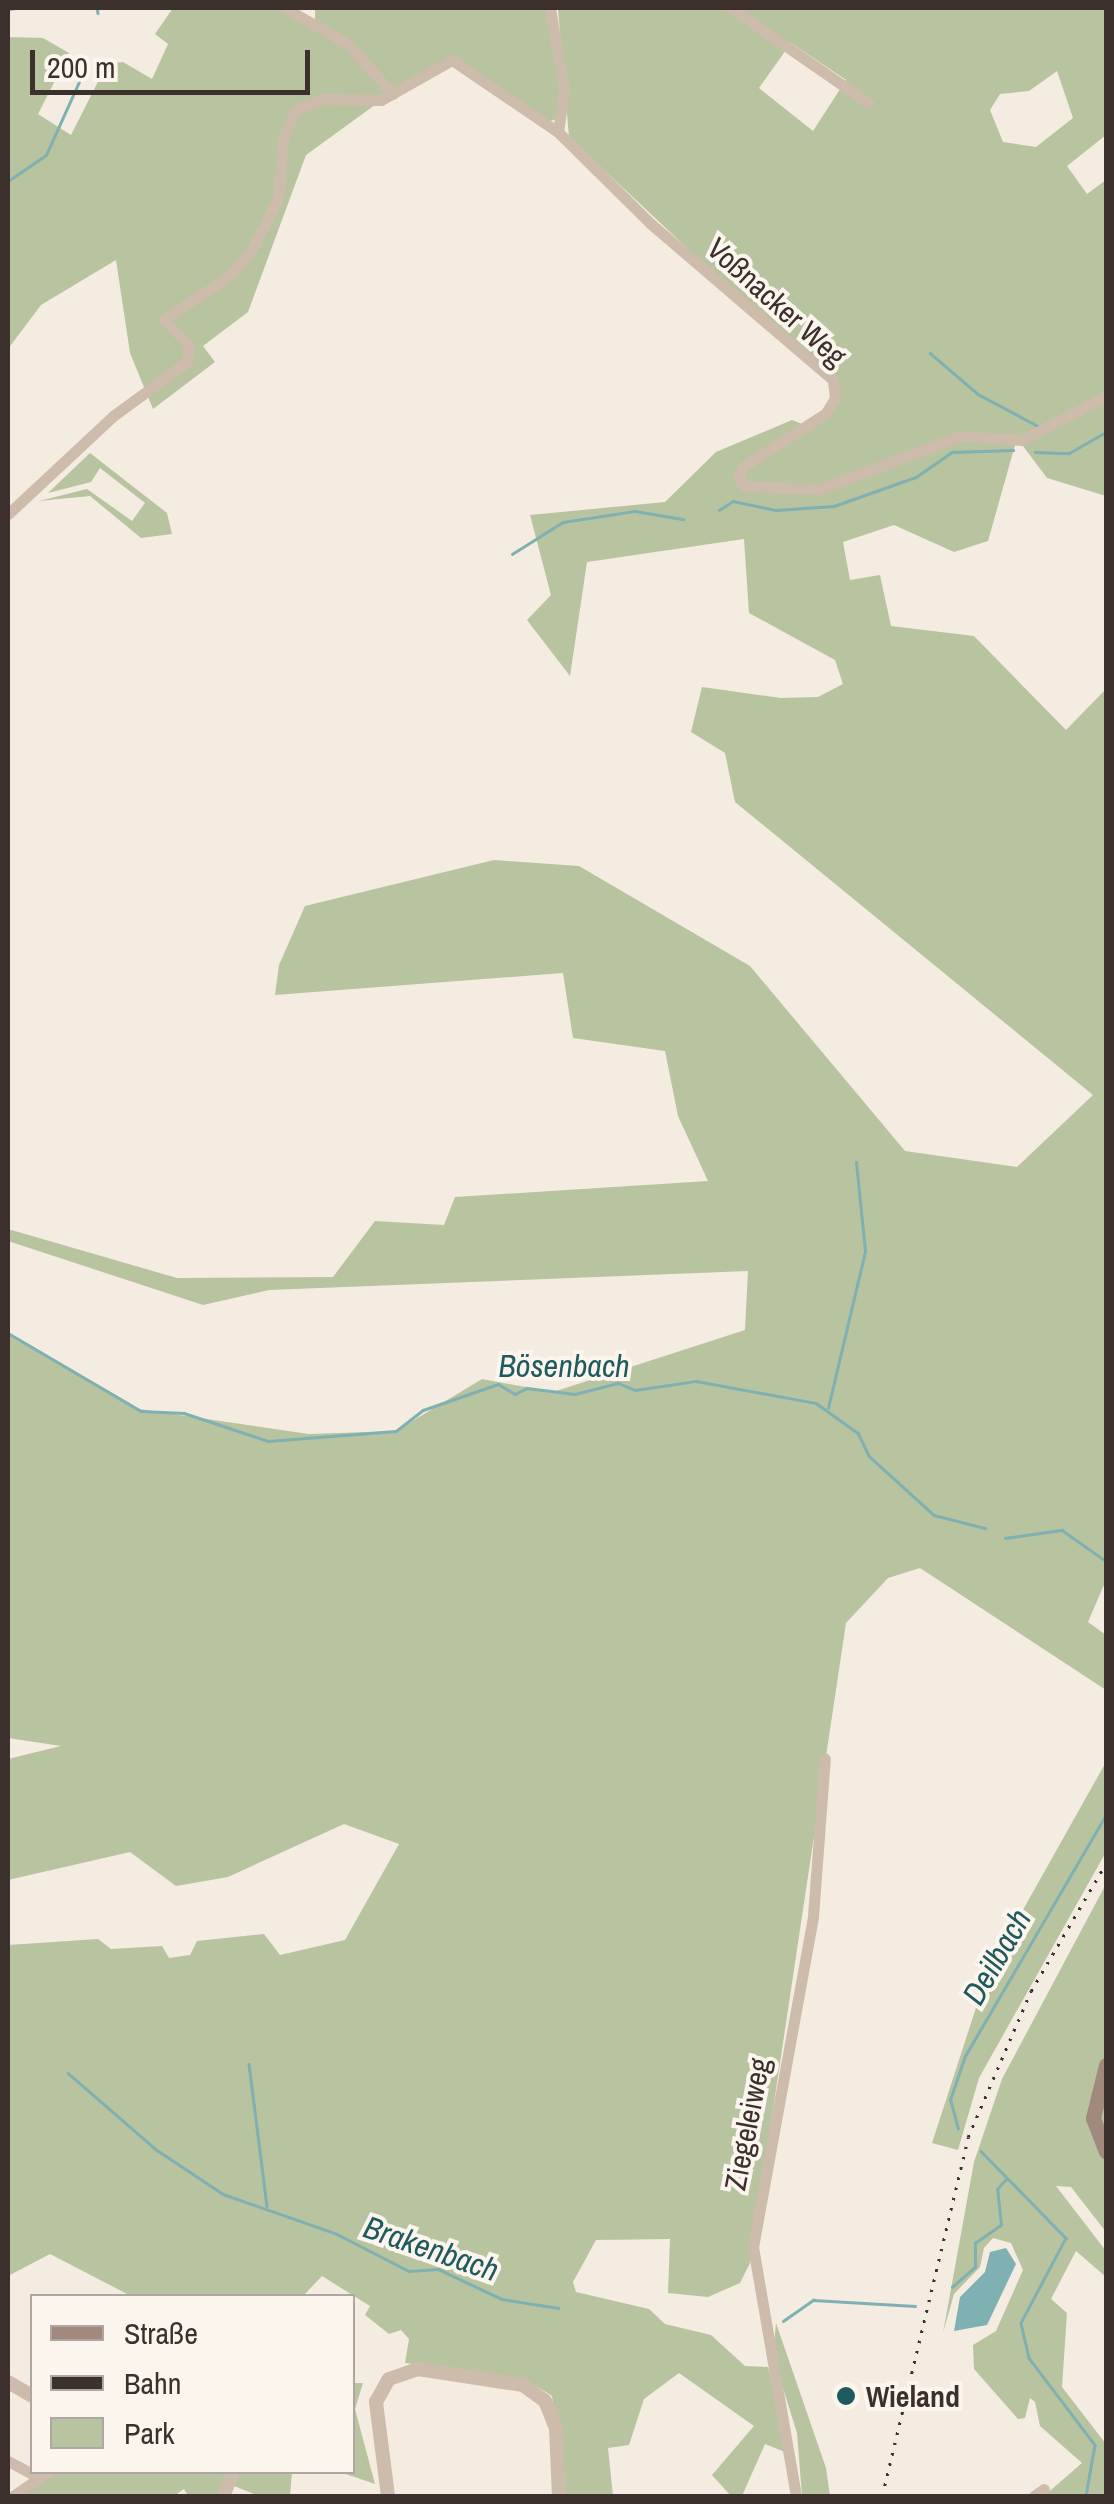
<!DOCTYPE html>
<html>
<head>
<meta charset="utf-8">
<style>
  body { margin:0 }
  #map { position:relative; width:1114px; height:2504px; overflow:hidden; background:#f4ebe1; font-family:"Archivo Narrow",sans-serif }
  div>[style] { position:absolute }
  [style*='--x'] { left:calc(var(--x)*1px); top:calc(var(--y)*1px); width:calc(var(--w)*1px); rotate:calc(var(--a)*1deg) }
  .green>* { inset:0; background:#b8c4a0 }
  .water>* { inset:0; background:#7fb0b2 }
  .stream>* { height:2.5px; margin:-1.25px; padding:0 1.25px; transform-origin:1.25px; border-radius:1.25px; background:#7fb0b2 }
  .minor>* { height:11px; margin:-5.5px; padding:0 5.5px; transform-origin:5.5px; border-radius:5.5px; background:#cdbbac }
  .tertiary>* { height:14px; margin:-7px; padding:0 7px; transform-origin:7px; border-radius:7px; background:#cdbbac }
  .secondary>* { height:15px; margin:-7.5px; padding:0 7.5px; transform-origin:7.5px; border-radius:7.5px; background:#a18a7d }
  .rail>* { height:2.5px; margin-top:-1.25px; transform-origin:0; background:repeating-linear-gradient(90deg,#3b302b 0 2.5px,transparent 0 10.5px) }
  .dots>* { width:28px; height:28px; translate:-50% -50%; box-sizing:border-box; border:5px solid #fbf5ee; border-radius:50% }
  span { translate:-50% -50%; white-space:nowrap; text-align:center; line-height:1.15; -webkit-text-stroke:8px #fbf5ee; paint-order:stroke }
  .street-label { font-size:30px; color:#3b302b }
  .poi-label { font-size:30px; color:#3b302b; font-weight:700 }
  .left { translate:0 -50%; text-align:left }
  .water-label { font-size:32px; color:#1f5a5e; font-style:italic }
  .frame { position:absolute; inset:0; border:10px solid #3b302b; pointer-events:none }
  .legend { position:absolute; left:30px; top:2294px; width:325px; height:180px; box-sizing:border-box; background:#fbf5ee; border:2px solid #aea6a0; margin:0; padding:12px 18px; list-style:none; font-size:30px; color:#3b302b }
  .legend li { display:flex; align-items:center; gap:20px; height:50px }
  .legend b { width:50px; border:2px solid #aea6a0 }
  .scale { position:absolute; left:30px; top:50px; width:280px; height:45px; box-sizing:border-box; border:5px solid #3b302b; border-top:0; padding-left:12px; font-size:30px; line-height:35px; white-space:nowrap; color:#3b302b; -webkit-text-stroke:8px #fbf5ee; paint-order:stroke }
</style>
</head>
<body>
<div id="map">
  <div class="green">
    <div style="clip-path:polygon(173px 8px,281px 8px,348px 46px,390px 94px,306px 155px,248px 312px,203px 346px,215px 362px,153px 409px,130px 353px,116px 260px,41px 305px,8px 349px,8px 37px,43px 38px,69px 53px,38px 114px,71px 135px,107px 64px,123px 62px,152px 79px,168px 44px,155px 34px)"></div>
    <div style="clip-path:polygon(315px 8px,549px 8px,563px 117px,550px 121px,455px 61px,393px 92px,315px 21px)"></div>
    <div style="clip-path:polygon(evenodd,1106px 8px,1106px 135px,1067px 166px,1087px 194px,1106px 180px,1106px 496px,1047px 478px,1017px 438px,988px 541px,954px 552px,894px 525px,843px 542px,850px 580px,880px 575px,891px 626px,974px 636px,1066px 730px,1106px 689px,1106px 1580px,1088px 1622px,1106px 1635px,1106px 1690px,920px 1568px,888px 1578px,846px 1623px,750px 2263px,740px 2283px,708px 2297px,668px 2293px,670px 2239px,596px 2240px,573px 2282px,576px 2292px,649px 2309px,665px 2324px,711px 2335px,745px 2366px,768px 2367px,790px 2454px,765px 2444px,742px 2496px,731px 2496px,712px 2475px,754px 2426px,679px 2373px,644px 2399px,629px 2445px,608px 2448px,613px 2496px,564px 2496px,552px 2396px,525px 2379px,405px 2363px,409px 2339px,401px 2330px,389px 2334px,365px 2315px,370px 2306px,322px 2276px,303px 2296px,131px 2296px,50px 2254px,8px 2276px,8px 1945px,98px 1939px,111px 1949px,162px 1946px,169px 1958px,190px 1955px,197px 1941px,264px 1934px,280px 1955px,345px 1940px,399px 1844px,344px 1824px,228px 1877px,176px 1886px,130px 1852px,8px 1880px,8px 1759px,61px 1746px,8px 1738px,8px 1332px,139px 1409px,309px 1434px,396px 1431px,482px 1379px,553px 1392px,745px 1330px,748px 1271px,269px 1290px,203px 1305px,8px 1241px,8px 1229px,177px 1278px,333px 1277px,375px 1221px,444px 1225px,455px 1197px,708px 1181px,678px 1116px,665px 1051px,573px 1038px,563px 973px,275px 995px,279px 965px,305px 906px,494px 860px,579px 866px,750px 966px,905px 1151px,1017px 1167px,1093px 1095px,735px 802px,725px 753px,691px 732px,702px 687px,781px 698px,818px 697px,843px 684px,835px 660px,749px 613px,744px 539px,587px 562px,570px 676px,527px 620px,551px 595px,530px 515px,665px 502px,716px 452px,792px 420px,812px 428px,838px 390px,569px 137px,558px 9px,1106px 8px,791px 43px,846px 80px,813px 131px,759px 88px,791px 43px,1106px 8px,1057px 71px,1073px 118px,1036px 147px,1003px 142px,990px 110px,1000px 94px,1029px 91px,1057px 71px)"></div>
    <div style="clip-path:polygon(90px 453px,167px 513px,172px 534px,141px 538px,90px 496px,39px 501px,87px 489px,132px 521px,145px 503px,100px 468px,91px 482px,48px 493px)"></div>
    <div style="clip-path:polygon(1106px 1762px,1106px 1852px,979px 2078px,958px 2150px,932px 2143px,987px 1974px)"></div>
    <div style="clip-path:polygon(1106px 1884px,1106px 2232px,1071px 2187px,1056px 2186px,1106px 2251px,1106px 2277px,1076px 2251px,1051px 2299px,1067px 2313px,1062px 2387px,1106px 2444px,1106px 2496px,1044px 2496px,1082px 2463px,1040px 2426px,1035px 2402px,1030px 2398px,1025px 2418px,1018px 2419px,974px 2369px,973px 2345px,996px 2331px,1023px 2270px,1011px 2243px,993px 2238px,984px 2248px,980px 2267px,954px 2294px,943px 2333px,974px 2162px,1002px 2079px)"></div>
    <div style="clip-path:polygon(776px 2323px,826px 2468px,830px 2496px,802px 2496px,797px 2433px,773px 2356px)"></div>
    <div style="clip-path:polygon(353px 2383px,363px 2383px,355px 2409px,375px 2484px,340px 2472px,352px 2472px)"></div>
    <div style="clip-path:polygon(49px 2472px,292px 2472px,290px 2496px,259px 2496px,224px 2482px,217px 2496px,188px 2496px,184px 2489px,174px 2496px,17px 2496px)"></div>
  </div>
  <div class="water">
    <div style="clip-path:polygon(1006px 2248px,1016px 2264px,987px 2325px,954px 2331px,960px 2297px,985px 2272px,990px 2252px)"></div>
  </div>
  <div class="stream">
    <div style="--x:97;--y:8;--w:5;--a:79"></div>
    <div style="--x:8;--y:9;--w:8;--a:-7"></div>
    <div style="--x:8;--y:181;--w:46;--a:-34.4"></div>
    <div style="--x:46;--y:155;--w:80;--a:-65.7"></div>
    <div style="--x:930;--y:353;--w:63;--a:40.5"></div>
    <div style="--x:978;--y:394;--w:68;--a:28.1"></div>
    <div style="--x:1035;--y:452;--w:34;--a:2"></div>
    <div style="--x:1069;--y:453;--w:43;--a:-29.6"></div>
    <div style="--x:719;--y:510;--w:17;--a:-33"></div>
    <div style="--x:733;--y:501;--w:44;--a:11.8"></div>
    <div style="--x:776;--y:510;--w:58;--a:-3.9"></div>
    <div style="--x:834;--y:506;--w:87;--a:-19.5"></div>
    <div style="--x:916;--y:477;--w:44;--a:-34.8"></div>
    <div style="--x:952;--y:452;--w:61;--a:-1.9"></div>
    <div style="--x:512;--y:554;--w:60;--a:-32.1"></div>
    <div style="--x:563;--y:522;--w:73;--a:-8.7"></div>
    <div style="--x:635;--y:511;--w:49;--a:9.5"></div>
    <div style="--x:8;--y:1333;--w:154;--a:30.4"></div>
    <div style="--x:141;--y:1411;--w:43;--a:2.7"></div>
    <div style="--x:184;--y:1413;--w:89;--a:18.4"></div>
    <div style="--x:268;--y:1441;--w:128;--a:-4.5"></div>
    <div style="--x:396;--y:1431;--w:34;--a:-38"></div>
    <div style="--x:423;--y:1410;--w:79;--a:-19.1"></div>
    <div style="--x:498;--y:1384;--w:20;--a:30"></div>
    <div style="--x:515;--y:1394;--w:13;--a:-27"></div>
    <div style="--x:527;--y:1388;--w:48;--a:7.1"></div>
    <div style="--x:575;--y:1394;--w:44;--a:-14.3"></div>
    <div style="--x:618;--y:1383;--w:18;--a:22"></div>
    <div style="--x:635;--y:1390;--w:62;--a:-8.4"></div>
    <div style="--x:696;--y:1381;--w:122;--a:10.4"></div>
    <div style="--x:816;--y:1403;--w:52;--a:35.5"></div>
    <div style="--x:858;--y:1433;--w:25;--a:64"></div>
    <div style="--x:869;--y:1456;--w:88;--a:42.2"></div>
    <div style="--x:934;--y:1515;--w:53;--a:14.3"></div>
    <div style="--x:828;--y:1408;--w:161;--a:-76.7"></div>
    <div style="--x:865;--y:1251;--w:89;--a:-95.8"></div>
    <div style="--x:1005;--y:1538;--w:58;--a:-8"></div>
    <div style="--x:1062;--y:1530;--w:54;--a:35.2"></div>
    <div style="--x:249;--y:2064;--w:143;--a:82.8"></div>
    <div style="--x:68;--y:2073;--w:118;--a:40.9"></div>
    <div style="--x:157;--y:2150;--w:79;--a:33.7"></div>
    <div style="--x:223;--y:2194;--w:121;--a:19.3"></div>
    <div style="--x:337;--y:2234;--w:81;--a:27.2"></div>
    <div style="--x:409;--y:2271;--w:29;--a:-4"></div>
    <div style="--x:438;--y:2269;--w:71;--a:25.1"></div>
    <div style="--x:502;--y:2299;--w:57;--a:9.1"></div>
    <div style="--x:958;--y:2129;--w:30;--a:-105"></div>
    <div style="--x:950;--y:2100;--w:46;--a:-71.2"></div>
    <div style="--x:965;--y:2056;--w:279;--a:-59.7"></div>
    <div style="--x:981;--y:2151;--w:122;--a:45.7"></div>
    <div style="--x:1066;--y:2238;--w:96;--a:117.9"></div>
    <div style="--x:1021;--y:2323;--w:36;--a:77"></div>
    <div style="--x:1029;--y:2358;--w:109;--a:52.8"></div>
    <div style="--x:1095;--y:2445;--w:52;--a:100"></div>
    <div style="--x:952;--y:2287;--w:30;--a:-41"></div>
    <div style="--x:975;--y:2267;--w:24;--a:-90"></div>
    <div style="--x:975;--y:2243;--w:32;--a:-35"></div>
    <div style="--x:1001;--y:2225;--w:36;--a:-96"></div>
    <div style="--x:997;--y:2189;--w:13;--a:-48"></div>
    <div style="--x:783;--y:2321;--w:37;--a:-35"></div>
    <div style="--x:813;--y:2300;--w:102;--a:3.4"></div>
  </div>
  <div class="minor">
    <div style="--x:285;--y:8;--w:73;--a:29.7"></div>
    <div style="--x:348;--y:44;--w:67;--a:48"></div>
    <div style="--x:550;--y:8;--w:83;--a:80.3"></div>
    <div style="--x:564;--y:90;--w:42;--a:98.1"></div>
    <div style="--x:731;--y:8;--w:167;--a:34.7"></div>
    <div style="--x:8;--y:514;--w:144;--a:-43"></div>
    <div style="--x:113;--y:416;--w:92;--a:-36.1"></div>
    <div style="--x:187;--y:362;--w:16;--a:-83"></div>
    <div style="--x:189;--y:346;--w:37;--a:-133"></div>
    <div style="--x:164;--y:319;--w:75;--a:-33.1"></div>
    <div style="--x:227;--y:278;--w:36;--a:-48"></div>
    <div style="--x:251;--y:251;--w:59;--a:-63"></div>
    <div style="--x:278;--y:198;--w:59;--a:-85.2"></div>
    <div style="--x:283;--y:139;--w:31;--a:-68"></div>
    <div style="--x:295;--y:110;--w:29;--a:-22"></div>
    <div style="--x:322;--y:99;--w:59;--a:1"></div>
    <div style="--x:381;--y:100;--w:81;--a:-29.4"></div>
    <div style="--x:452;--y:60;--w:128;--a:34.2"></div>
    <div style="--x:558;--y:132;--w:131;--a:44.7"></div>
    <div style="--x:651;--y:224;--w:240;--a:40.6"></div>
    <div style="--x:833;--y:380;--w:18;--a:84"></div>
    <div style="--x:835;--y:398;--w:17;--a:121"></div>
    <div style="--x:826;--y:413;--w:99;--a:147"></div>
    <div style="--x:743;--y:467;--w:12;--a:114"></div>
    <div style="--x:738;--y:478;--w:11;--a:49"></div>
    <div style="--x:745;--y:486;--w:75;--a:2.3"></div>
    <div style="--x:820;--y:489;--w:150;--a:-20.7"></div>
    <div style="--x:960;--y:436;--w:62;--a:3.7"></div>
    <div style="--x:1022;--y:440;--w:95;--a:-27.6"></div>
    <div style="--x:8;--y:2461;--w:36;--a:28"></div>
    <div style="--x:13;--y:2496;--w:42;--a:-34.4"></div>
    <div style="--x:796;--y:2496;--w:253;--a:-99.8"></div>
    <div style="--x:753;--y:2247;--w:336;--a:-79.7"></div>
    <div style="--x:813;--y:1916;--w:158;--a:-85.7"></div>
    <div style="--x:1034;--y:2496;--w:12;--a:-35"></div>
  </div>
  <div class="tertiary">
    <div style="--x:8;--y:2382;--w:28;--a:30"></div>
    <div style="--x:223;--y:2496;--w:26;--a:-67"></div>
    <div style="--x:388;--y:2496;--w:95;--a:-97.3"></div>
    <div style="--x:376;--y:2402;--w:26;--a:-61"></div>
    <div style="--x:389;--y:2379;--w:31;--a:-19"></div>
    <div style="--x:418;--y:2369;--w:106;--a:8.7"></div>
    <div style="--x:523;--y:2385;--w:27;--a:36"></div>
    <div style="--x:545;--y:2401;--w:29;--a:68"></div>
    <div style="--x:556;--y:2428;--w:68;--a:87.5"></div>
  </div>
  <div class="secondary">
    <div style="--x:1106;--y:2065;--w:55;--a:103.8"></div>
    <div style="--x:1093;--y:2118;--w:36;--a:69"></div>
  </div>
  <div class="rail">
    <div style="--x:882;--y:2496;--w:369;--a:-76.5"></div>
    <div style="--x:968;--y:2137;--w:159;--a:-66.7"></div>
    <div style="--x:1031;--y:1991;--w:148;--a:-59.6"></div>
  </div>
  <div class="dots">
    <div style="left:846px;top:2396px;background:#1f5a5e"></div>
  </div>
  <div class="street-label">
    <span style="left:777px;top:302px;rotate:42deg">Voßnacker Weg</span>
    <span style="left:747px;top:2124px;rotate:-79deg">Ziegeleiweg</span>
  </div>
  <div class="poi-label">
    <span class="left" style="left:866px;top:2396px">Wieland</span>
  </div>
  <div class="water-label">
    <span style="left:564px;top:1366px">Bösenbach</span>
    <span style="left:997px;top:1957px;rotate:-60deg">Deilbach</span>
    <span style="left:431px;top:2249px;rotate:19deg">Brakenbach</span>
  </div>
  <div class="frame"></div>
  <ul class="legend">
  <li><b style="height:12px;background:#a18a7d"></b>Straße</li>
  <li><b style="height:12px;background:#3b302b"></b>Bahn</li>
  <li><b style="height:28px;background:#b8c4a0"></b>Park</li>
  </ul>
  <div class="scale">200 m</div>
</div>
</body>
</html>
